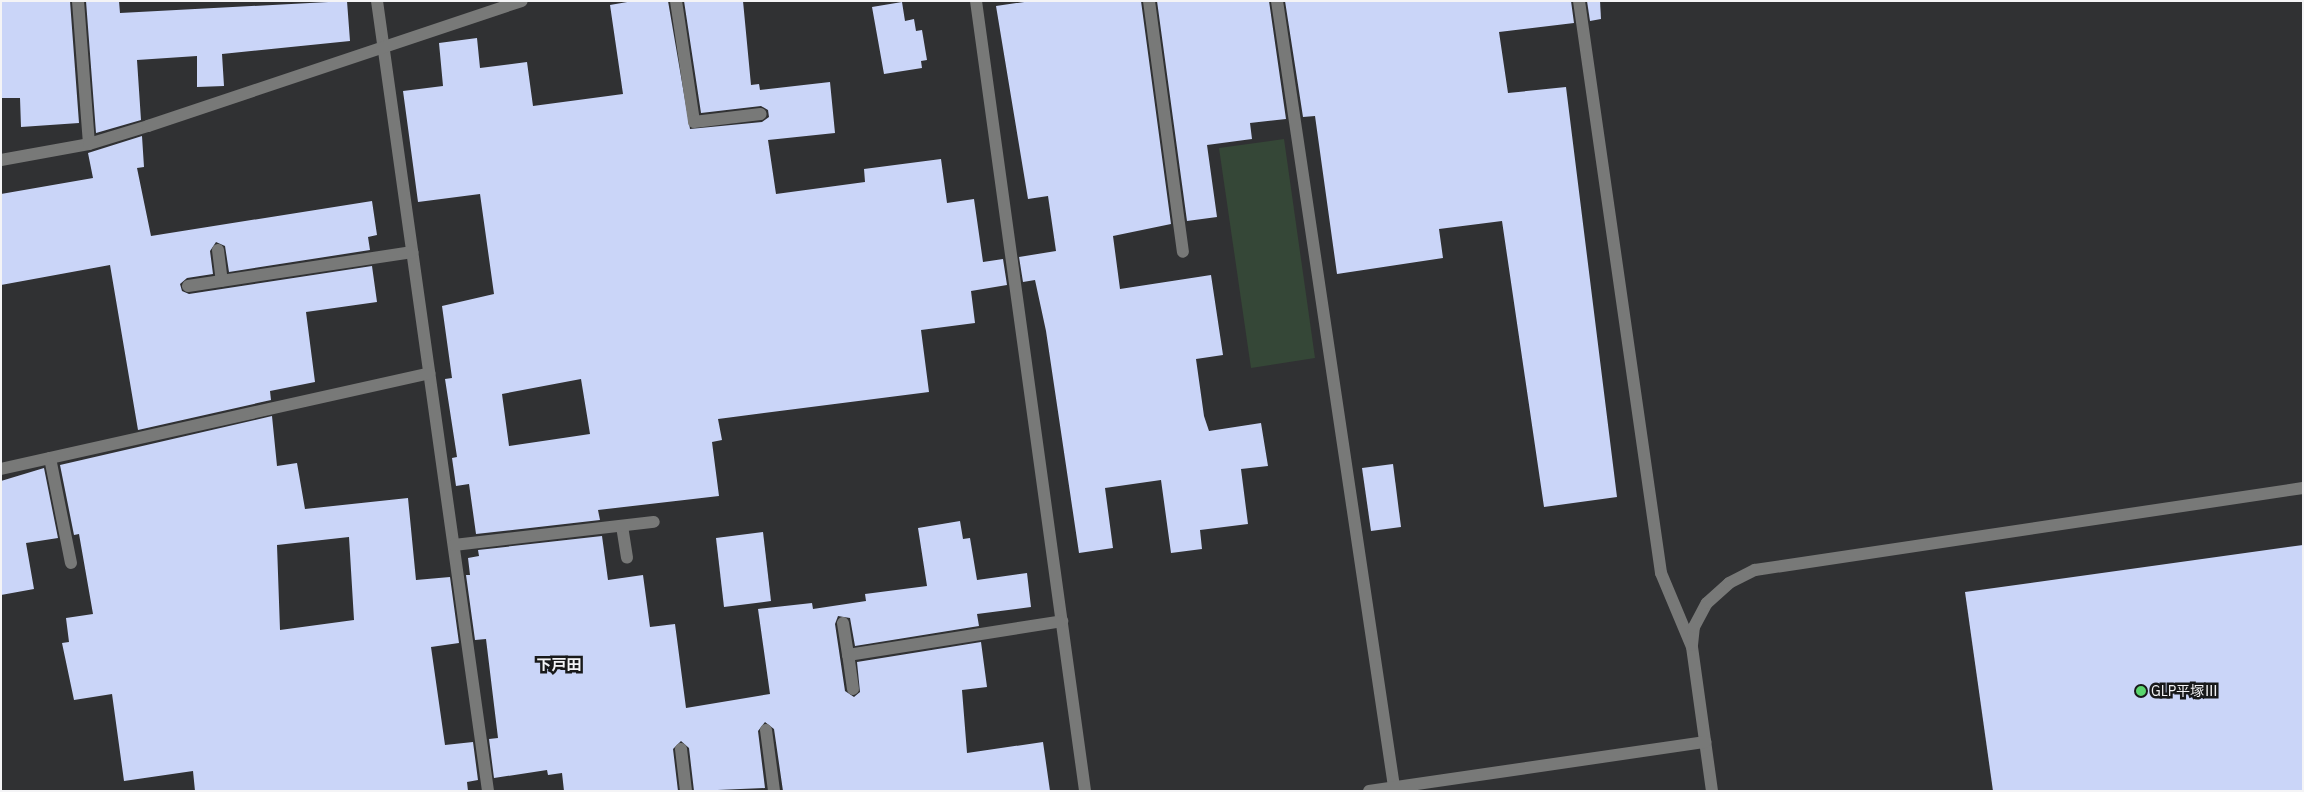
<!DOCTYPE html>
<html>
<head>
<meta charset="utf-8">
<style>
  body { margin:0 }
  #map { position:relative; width:2304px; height:792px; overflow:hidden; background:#303133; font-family:"IBM Plex Sans","Noto Sans JP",sans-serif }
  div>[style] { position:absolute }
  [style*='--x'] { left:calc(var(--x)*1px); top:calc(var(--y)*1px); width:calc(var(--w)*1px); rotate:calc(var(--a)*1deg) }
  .green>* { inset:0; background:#354737 }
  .building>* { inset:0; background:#cad5f8 }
  .minor>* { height:12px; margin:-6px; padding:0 6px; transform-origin:6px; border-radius:6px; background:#787978 }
  .dots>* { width:14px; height:14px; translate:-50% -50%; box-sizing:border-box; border:2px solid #18191a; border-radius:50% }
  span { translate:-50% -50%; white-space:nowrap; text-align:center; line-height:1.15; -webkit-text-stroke:5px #18191a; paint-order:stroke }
  .poi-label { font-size:14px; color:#f4f4f6 }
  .left { translate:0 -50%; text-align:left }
  .neighbourhood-label { font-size:15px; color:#f4f4f6; font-weight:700 }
  .frame { position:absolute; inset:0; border:2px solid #f4f4f6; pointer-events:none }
</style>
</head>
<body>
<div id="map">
  <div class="green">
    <div style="clip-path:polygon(1284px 139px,1315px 358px,1251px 368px,1219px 148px)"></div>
  </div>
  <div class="building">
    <div style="clip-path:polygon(1px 1px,70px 1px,79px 123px,21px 127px,20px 98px,1px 98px)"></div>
    <div style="clip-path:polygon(86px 1px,119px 1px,120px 13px,347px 1px,350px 41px,222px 54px,224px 86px,197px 87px,197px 56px,137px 60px,141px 120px,96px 133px)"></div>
    <div style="clip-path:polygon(evenodd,633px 1px,668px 1px,690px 129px,762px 122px,769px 117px,768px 110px,761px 106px,701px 113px,684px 1px,743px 1px,751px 85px,759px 84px,760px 90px,830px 82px,835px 133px,768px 140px,776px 194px,865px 182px,864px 169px,941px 159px,947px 203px,974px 199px,983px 262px,1003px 259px,1007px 285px,971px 291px,975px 323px,921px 330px,929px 392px,718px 419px,722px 440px,712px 442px,719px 496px,598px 510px,600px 520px,476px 534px,469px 484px,456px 486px,452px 458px,457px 457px,445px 379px,452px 378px,442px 306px,494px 294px,480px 194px,418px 202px,403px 91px,443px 86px,439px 43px,477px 38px,480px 68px,527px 62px,533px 106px,623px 94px,610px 5px,633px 1px,581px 379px,590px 434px,509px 446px,502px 394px,581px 379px)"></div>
    <div style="clip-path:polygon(1031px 1px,1141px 1px,1171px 224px,1113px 236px,1120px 289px,1211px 275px,1223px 355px,1196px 359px,1204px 416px,1209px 431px,1261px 423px,1268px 466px,1241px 469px,1248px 524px,1200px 530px,1202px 549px,1171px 553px,1161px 480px,1105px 488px,1113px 548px,1079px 553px,1046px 331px,1035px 280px,1023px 282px,1019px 257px,1056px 251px,1048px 196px,1028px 199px,996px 6px)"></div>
    <div style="clip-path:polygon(1157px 1px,1269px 1px,1286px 119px,1250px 123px,1252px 139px,1207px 145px,1217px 217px,1187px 221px)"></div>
    <div style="clip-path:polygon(1285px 1px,1571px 1px,1574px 23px,1499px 32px,1508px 93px,1566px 87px,1617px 497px,1544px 507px,1502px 221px,1439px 229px,1443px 258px,1337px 274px,1315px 116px,1303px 117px)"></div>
    <div style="clip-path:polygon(1587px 1px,1600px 1px,1601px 19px,1590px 21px)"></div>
    <div style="clip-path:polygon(902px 2px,905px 21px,914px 19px,916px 31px,922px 30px,927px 60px,921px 61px,922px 68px,884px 74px,872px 7px)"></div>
    <div style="clip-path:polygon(142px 136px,144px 167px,137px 168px,151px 236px,372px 201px,377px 235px,368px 237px,370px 250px,229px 272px,225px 246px,216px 242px,210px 251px,213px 274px,187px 278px,180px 284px,182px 291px,189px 294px,372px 266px,377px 302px,306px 312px,315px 382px,270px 391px,271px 400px,138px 430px,110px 265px,1px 285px,1px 194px,93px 178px,88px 153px)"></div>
    <div style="clip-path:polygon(evenodd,272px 416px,277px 466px,297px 463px,305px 509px,408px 498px,416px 580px,450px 577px,459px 643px,431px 647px,445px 745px,473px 742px,478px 780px,467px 782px,468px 791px,195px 791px,193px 771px,124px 781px,112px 694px,74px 700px,62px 643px,69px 642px,66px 618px,93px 614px,79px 534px,74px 535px,60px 465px,272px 416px,349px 537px,354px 620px,280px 630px,277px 545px,349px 537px)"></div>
    <div style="clip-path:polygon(1393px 464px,1401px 527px,1371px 531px,1362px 468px)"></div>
    <div style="clip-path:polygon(44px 468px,58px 538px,26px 543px,34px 589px,1px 595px,1px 481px)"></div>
    <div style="clip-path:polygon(960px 521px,963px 539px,970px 538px,977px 580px,1027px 573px,1031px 607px,977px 614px,979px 626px,855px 646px,850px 618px,838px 616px,835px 624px,845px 691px,854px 697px,860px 692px,857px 662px,981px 642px,987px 687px,962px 690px,967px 753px,1043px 742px,1050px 791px,783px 791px,774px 729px,765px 722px,758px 731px,765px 788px,694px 791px,689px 748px,681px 741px,673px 749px,678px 791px,564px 791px,562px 773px,548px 775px,547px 770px,494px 778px,489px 739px,498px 738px,486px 639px,475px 640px,466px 575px,470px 575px,468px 558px,479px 556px,478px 550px,602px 536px,608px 580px,643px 575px,650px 627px,675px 624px,686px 708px,770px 694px,758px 609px,812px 603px,813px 609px,866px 601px,865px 594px,927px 586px,918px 528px)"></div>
    <div style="clip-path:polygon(763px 532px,771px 601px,724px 607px,716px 538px)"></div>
    <div style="clip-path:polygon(2303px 545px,2303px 791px,1993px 791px,1965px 592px)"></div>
  </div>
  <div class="minor">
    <div style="--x:78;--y:1;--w:143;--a:85.6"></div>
    <div style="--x:377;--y:1;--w:798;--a:82"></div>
    <div style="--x:676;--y:1;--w:122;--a:81.5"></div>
    <div style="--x:694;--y:122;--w:67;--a:-6.8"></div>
    <div style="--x:976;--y:1;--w:797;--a:82.14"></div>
    <div style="--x:1149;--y:1;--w:253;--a:82.3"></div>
    <div style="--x:1277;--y:1;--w:795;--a:81.53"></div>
    <div style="--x:1579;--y:1;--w:578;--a:81.84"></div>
    <div style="--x:1661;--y:573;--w:80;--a:67.3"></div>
    <div style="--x:1692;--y:647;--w:145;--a:82.1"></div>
    <div style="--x:1;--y:160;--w:89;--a:-10.3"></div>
    <div style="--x:89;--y:144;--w:62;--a:-17"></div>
    <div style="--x:148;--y:126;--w:394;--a:-18.5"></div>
    <div style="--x:218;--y:250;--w:31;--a:83"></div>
    <div style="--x:188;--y:286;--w:227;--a:-8.6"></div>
    <div style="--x:50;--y:458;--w:107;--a:78.7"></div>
    <div style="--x:1;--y:469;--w:439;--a:-12.6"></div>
    <div style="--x:622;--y:526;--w:32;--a:81"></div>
    <div style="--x:454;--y:545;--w:201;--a:-6.6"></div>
    <div style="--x:843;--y:623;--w:32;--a:81"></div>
    <div style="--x:1692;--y:645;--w:18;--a:-84"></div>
    <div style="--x:1694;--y:627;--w:27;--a:-62"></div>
    <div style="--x:1707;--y:603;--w:30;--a:-42"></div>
    <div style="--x:1729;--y:583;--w:29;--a:-27"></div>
    <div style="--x:1755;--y:570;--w:554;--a:-8.51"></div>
    <div style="--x:853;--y:689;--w:34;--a:-98"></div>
    <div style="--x:848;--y:655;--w:217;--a:-9"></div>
    <div style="--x:766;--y:730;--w:62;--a:82.5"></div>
    <div style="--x:681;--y:749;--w:42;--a:83.2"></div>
    <div style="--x:1369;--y:791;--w:340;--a:-8.3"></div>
  </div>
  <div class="dots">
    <div style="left:2141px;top:691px;background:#5ad56e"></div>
  </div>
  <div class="poi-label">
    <span class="left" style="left:2151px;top:691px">GLP平塚Ⅲ</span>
  </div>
  <div class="neighbourhood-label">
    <span style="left:559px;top:665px">下戸田</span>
  </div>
  <div class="frame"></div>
</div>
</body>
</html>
